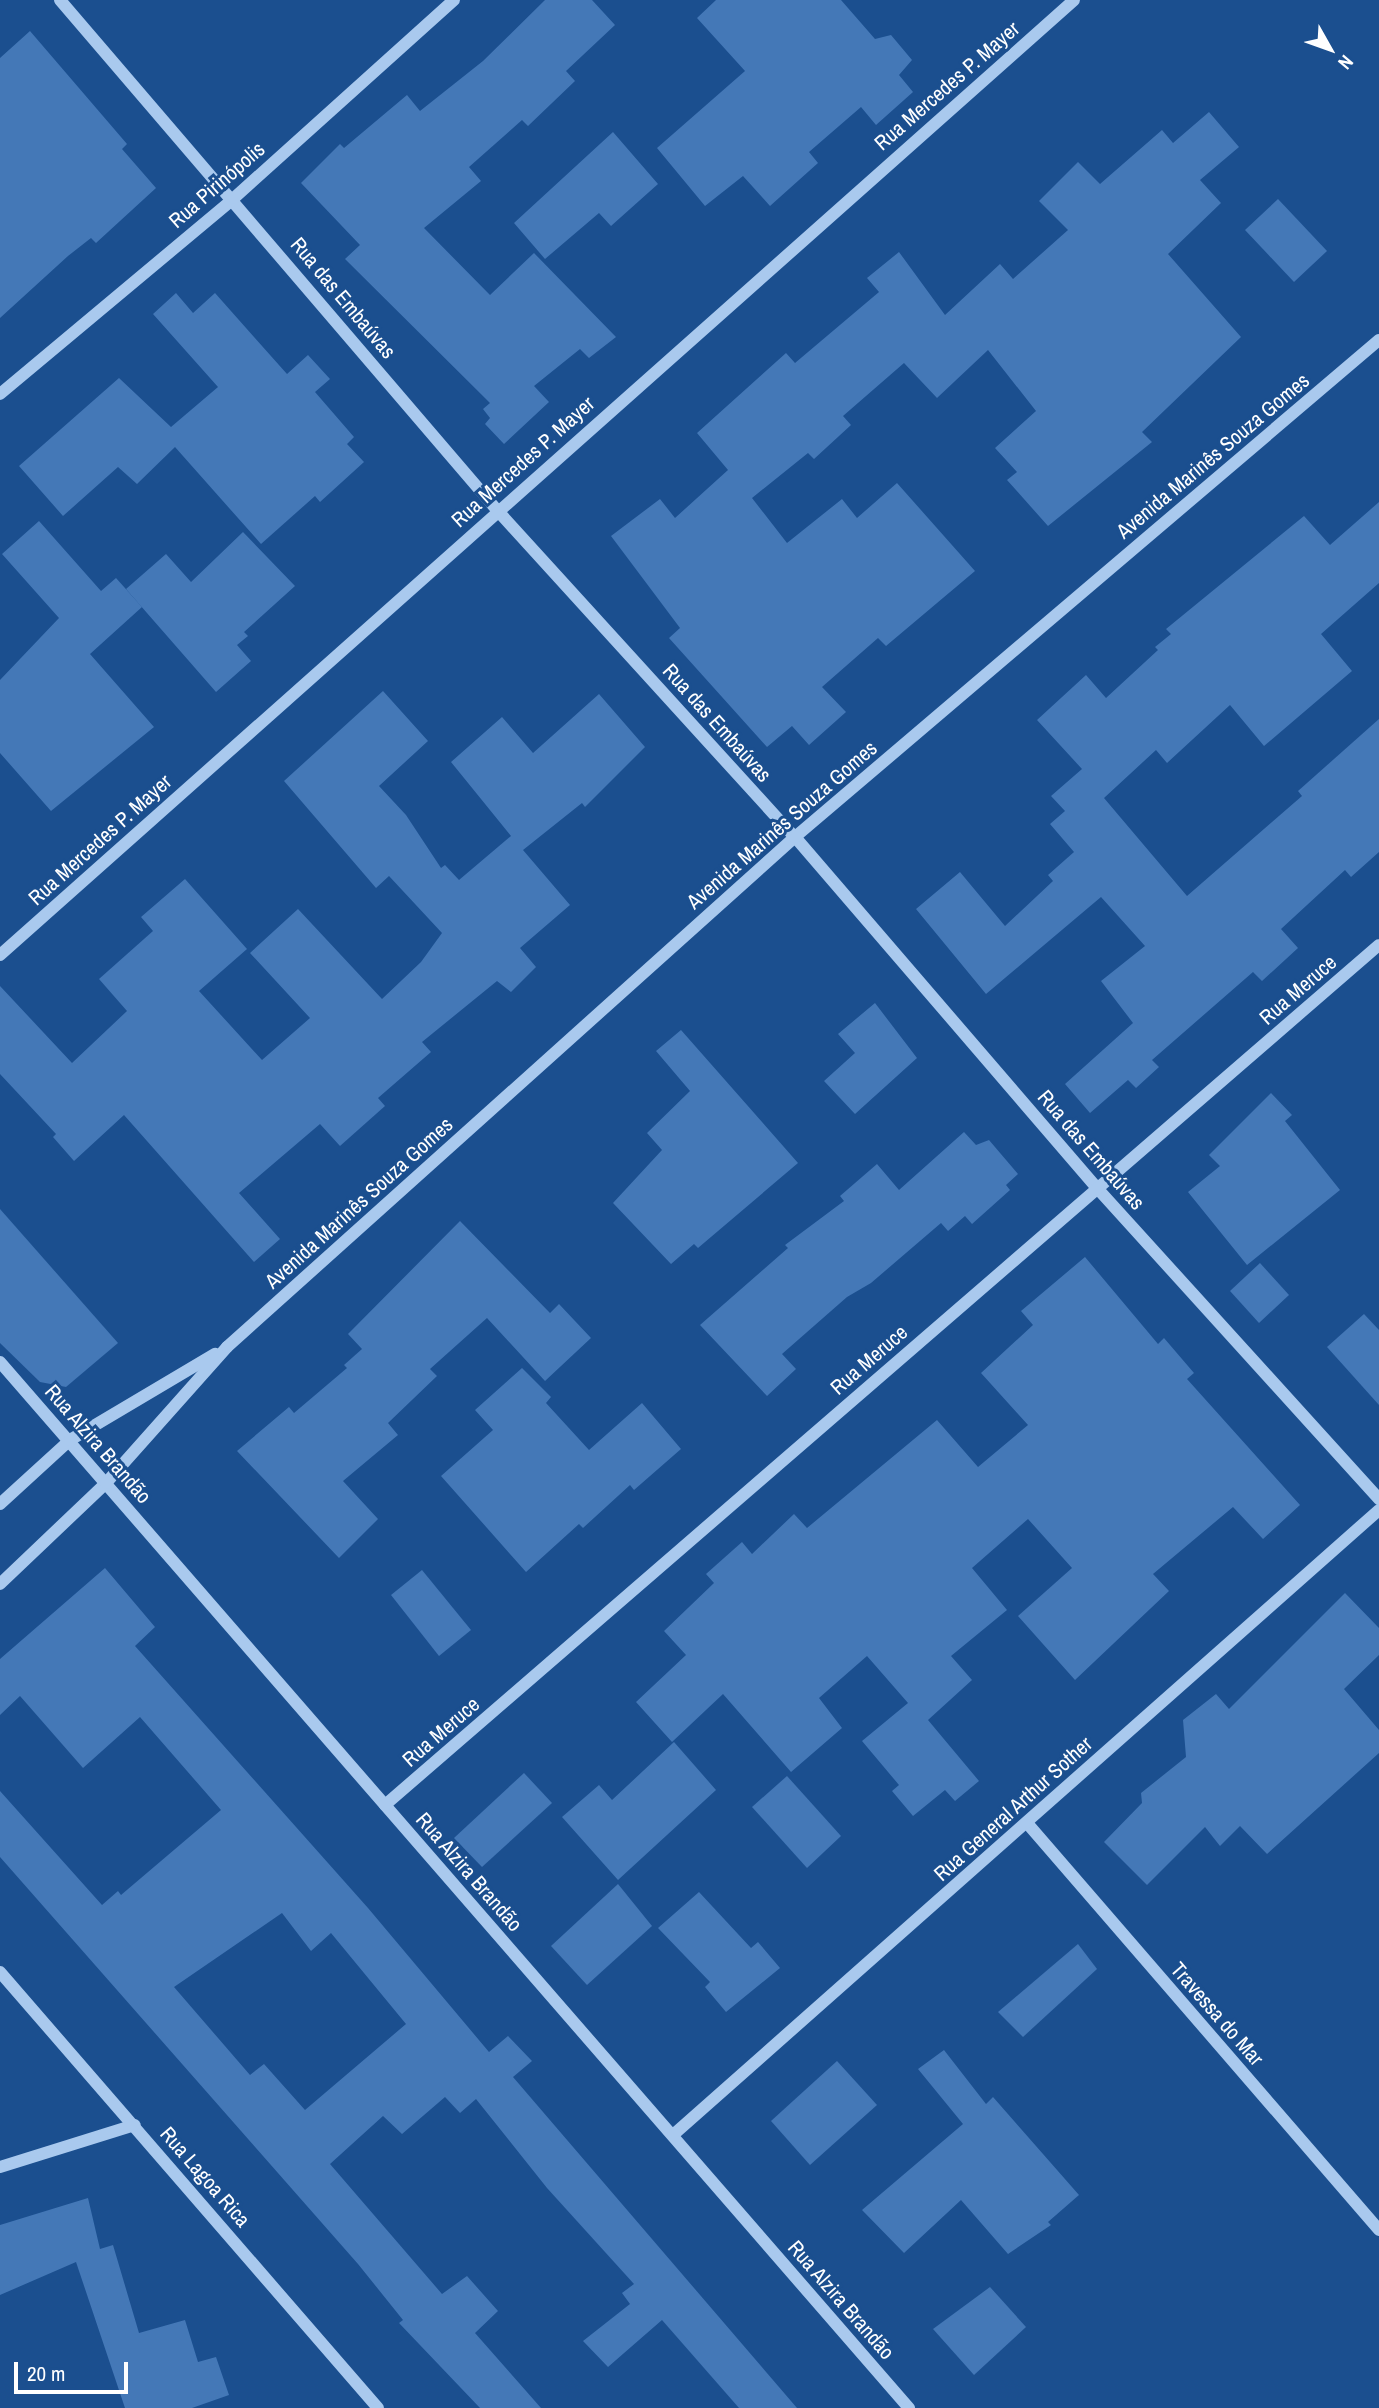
<!DOCTYPE html>
<html>
<head>
<meta charset="utf-8">
<style>
  body { margin:0 }
  #map { position:relative; width:1379px; height:2408px; overflow:hidden; background:#1b4f8f; font-family:"Archivo Narrow",sans-serif }
  div>[style] { position:absolute }
  [style*='--x'] { left:calc(var(--x)*1px); top:calc(var(--y)*1px); width:calc(var(--w)*1px); rotate:calc(var(--a)*1deg) }
  .building>* { inset:0; background:#4478b7 }
  .minor>* { height:12px; margin:-6px; padding:0 6px; transform-origin:6px; border-radius:6px; background:#a9c9ee }
  span { translate:-50% -50%; white-space:nowrap; text-align:center; line-height:1.15; -webkit-text-stroke:6px #1b4f8f; paint-order:stroke }
  .street-label { font-size:21px; color:#fff }
  .north { position:absolute; left:1295px; top:14px; width:70px; height:70px; -webkit-text-stroke:5px #1b4f8f; paint-order:stroke; rotate:130deg; font-size:19px; font-weight:700; line-height:28px; text-align:center; color:#fff }
  .north::after { content:''; display:block; margin:auto; width:24px; height:32px; background:#fff; clip-path:polygon(50% 0,100% 100%,50% 72%,0 100%) }
  .scale { position:absolute; left:14px; top:2362px; width:114px; height:32px; box-sizing:border-box; border:4px solid #fff; border-top:0; padding-left:9px; font-size:21px; line-height:24px; white-space:nowrap; color:#fff; -webkit-text-stroke:5px #1b4f8f; paint-order:stroke }
</style>
</head>
<body>
<div id="map">
  <div class="building">
    <div style="clip-path:polygon(545px 0,592px 0,615px 25px,566px 71px,575px 81px,528px 126px,522px 120px,469px 167px,481px 181px,424px 228px,490px 295px,534px 253px,616px 337px,589px 358px,580px 349px,534px 386px,549px 402px,504px 444px,485px 424px,490px 418px,483px 409px,490px 403px,345px 259px,360px 245px,301px 183px,340px 144px,344px 148px,407px 95px,420px 111px,483px 61px)"></div>
    <div style="clip-path:polygon(716px 0,841px 0,875px 39px,891px 35px,912px 60px,899px 75px,913px 92px,876px 125px,861px 107px,809px 152px,818px 163px,770px 206px,743px 176px,705px 206px,657px 148px,745px 71px,697px 18px)"></div>
    <div style="clip-path:polygon(30px 31px,127px 144px,122px 149px,156px 188px,96px 243px,91px 238px,68px 256px,0 318px,0 58px)"></div>
    <div style="clip-path:polygon(1209px 112px,1239px 147px,1200px 180px,1221px 203px,1168px 254px,1241px 337px,1142px 432px,1152px 442px,1048px 526px,1007px 480px,1017px 472px,995px 448px,1036px 411px,988px 350px,937px 398px,904px 363px,843px 416px,851px 425px,814px 459px,808px 453px,752px 498px,787px 543px,842px 499px,857px 518px,897px 483px,975px 571px,886px 646px,878px 638px,822px 687px,846px 712px,809px 745px,792px 726px,767px 747px,669px 638px,680px 628px,611px 536px,660px 499px,675px 518px,728px 470px,697px 433px,786px 353px,795px 363px,879px 292px,867px 278px,899px 252px,945px 315px,1000px 264px,1013px 279px,1068px 230px,1039px 201px,1078px 162px,1100px 184px,1162px 130px,1173px 143px)"></div>
    <div style="clip-path:polygon(613px 132px,658px 184px,611px 226px,599px 213px,545px 259px,514px 223px)"></div>
    <div style="clip-path:polygon(1278px 199px,1327px 251px,1294px 282px,1245px 230px)"></div>
    <div style="clip-path:polygon(176px 293px,193px 313px,215px 293px,287px 374px,308px 355px,330px 379px,315px 392px,354px 437px,347px 444px,364px 462px,320px 502px,315px 496px,261px 544px,175px 447px,137px 484px,118px 467px,63px 516px,19px 466px,119px 378px,171px 427px,218px 387px,153px 314px)"></div>
    <div style="clip-path:polygon(1379px 502px,1379px 583px,1321px 634px,1352px 671px,1264px 746px,1230px 705px,1167px 763px,1156px 750px,1104px 798px,1187px 896px,1302px 796px,1298px 791px,1379px 719px,1379px 852px,1351px 877px,1345px 870px,1281px 929px,1298px 948px,1262px 981px,1253px 972px,1152px 1060px,1159px 1067px,1136px 1088px,1128px 1080px,1090px 1113px,1065px 1084px,1133px 1023px,1101px 981px,1145px 946px,1101px 897px,986px 994px,916px 909px,960px 872px,1005px 926px,1053px 881px,1048px 875px,1074px 852px,1050px 824px,1065px 811px,1051px 796px,1082px 769px,1037px 720px,1086px 675px,1106px 698px,1158px 650px,1155px 647px,1171px 634px,1166px 629px,1304px 516px,1330px 545px)"></div>
    <div style="clip-path:polygon(39px 521px,101px 591px,116px 578px,142px 607px,90px 654px,154px 727px,51px 811px,0 753px,0 680px,59px 618px,2px 554px)"></div>
    <div style="clip-path:polygon(243px 532px,295px 586px,244px 632px,248px 636px,237px 645px,251px 661px,216px 692px,126px 589px,166px 554px,191px 582px)"></div>
    <div style="clip-path:polygon(383px 691px,428px 741px,379px 786px,406px 815px,441px 868px,445px 865px,459px 880px,511px 836px,451px 762px,502px 717px,533px 753px,599px 694px,645px 747px,585px 807px,582px 803px,523px 850px,570px 905px,520px 948px,536px 967px,511px 992px,497px 981px,422px 1042px,431px 1052px,378px 1098px,385px 1106px,340px 1146px,320px 1124px,239px 1193px,280px 1239px,254px 1262px,124px 1115px,74px 1161px,53px 1137px,56px 1134px,0 1074px,0 986px,72px 1063px,127px 1011px,99px 979px,153px 931px,141px 917px,185px 879px,247px 949px,199px 991px,262px 1060px,310px 1018px,250px 953px,298px 909px,382px 999px,421px 962px,442px 933px,389px 876px,376px 888px,284px 781px)"></div>
    <div style="clip-path:polygon(875px 1003px,917px 1058px,855px 1114px,824px 1081px,855px 1053px,838px 1034px)"></div>
    <div style="clip-path:polygon(681px 1030px,798px 1163px,698px 1248px,694px 1244px,671px 1264px,613px 1203px,662px 1150px,647px 1133px,690px 1091px,656px 1051px)"></div>
    <div style="clip-path:polygon(1271px 1093px,1292px 1115px,1285px 1121px,1340px 1190px,1247px 1265px,1188px 1192px,1220px 1166px,1209px 1155px)"></div>
    <div style="clip-path:polygon(964px 1132px,976px 1145px,989px 1140px,1018px 1174px,1006px 1185px,1010px 1190px,972px 1224px,965px 1216px,948px 1231px,941px 1223px,871px 1283px,847px 1297px,782px 1354px,796px 1369px,767px 1396px,700px 1325px,788px 1248px,785px 1245px,844px 1201px,840px 1196px,877px 1164px,899px 1190px)"></div>
    <div style="clip-path:polygon(0 1209px,118px 1343px,66px 1387px,40px 1382px,0 1343px)"></div>
    <div style="clip-path:polygon(460px 1221px,550px 1313px,559px 1304px,591px 1338px,545px 1381px,487px 1318px,430px 1369px,437px 1376px,388px 1423px,398px 1435px,343px 1481px,378px 1519px,339px 1558px,237px 1451px,289px 1407px,294px 1413px,347px 1368px,344px 1365px,362px 1349px,348px 1334px)"></div>
    <div style="clip-path:polygon(1085px 1257px,1158px 1344px,1164px 1338px,1194px 1373px,1187px 1379px,1300px 1505px,1263px 1539px,1233px 1507px,1153px 1574px,1169px 1591px,1075px 1680px,1018px 1616px,1072px 1568px,1028px 1519px,972px 1568px,1007px 1610px,951px 1656px,972px 1680px,928px 1720px,979px 1781px,955px 1801px,945px 1790px,913px 1816px,892px 1791px,899px 1785px,862px 1741px,908px 1703px,867px 1656px,819px 1698px,842px 1728px,791px 1772px,723px 1694px,672px 1742px,636px 1702px,686px 1655px,664px 1631px,714px 1583px,706px 1574px,742px 1542px,752px 1554px,794px 1514px,807px 1528px,937px 1420px,978px 1467px,1028px 1425px,981px 1373px,1033px 1325px,1021px 1311px)"></div>
    <div style="clip-path:polygon(1260px 1263px,1289px 1295px,1259px 1323px,1230px 1291px)"></div>
    <div style="clip-path:polygon(1364px 1314px,1379px 1330px,1379px 1405px,1327px 1347px)"></div>
    <div style="clip-path:polygon(522px 1368px,551px 1397px,546px 1403px,589px 1450px,642px 1403px,681px 1449px,634px 1490px,630px 1485px,583px 1528px,579px 1524px,526px 1572px,441px 1476px,493px 1430px,475px 1410px)"></div>
    <div style="clip-path:polygon(evenodd,105px 1568px,155px 1627px,135px 1646px,368px 1908px,489px 2052px,508px 2036px,532px 2061px,513px 2077px,797px 2408px,739px 2408px,662px 2320px,608px 2367px,583px 2341px,630px 2304px,622px 2293px,634px 2284px,547px 2188px,476px 2099px,460px 2113px,445px 2097px,402px 2134px,383px 2116px,330px 2164px,442px 2294px,467px 2276px,498px 2311px,475px 2333px,541px 2408px,480px 2408px,399px 2323px,403px 2320px,358px 2264px,0 1857px,0 1791px,102px 1905px,118px 1891px,121px 1895px,221px 1810px,140px 1717px,83px 1768px,20px 1696px,0 1715px,0 1659px,105px 1568px,282px 1913px,311px 1951px,331px 1933px,406px 2024px,305px 2110px,264px 2064px,250px 2075px,174px 1987px,282px 1913px)"></div>
    <div style="clip-path:polygon(422px 1570px,471px 1630px,439px 1656px,391px 1595px)"></div>
    <div style="clip-path:polygon(1345px 1593px,1379px 1628px,1379px 1655px,1344px 1689px,1379px 1730px,1379px 1753px,1267px 1854px,1240px 1826px,1220px 1846px,1205px 1827px,1147px 1885px,1104px 1842px,1142px 1803px,1141px 1793px,1186px 1757px,1183px 1720px,1216px 1694px,1229px 1709px)"></div>
    <div style="clip-path:polygon(674px 1742px,716px 1790px,618px 1880px,562px 1817px,599px 1785px,612px 1800px)"></div>
    <div style="clip-path:polygon(524px 1773px,552px 1803px,482px 1867px,454px 1838px)"></div>
    <div style="clip-path:polygon(787px 1776px,841px 1836px,807px 1868px,752px 1807px)"></div>
    <div style="clip-path:polygon(618px 1884px,652px 1926px,587px 1985px,551px 1946px)"></div>
    <div style="clip-path:polygon(699px 1892px,751px 1948px,758px 1942px,780px 1968px,726px 2012px,705px 1987px,710px 1982px,658px 1928px)"></div>
    <div style="clip-path:polygon(1078px 1944px,1097px 1969px,1023px 2037px,998px 2012px)"></div>
    <div style="clip-path:polygon(944px 2050px,986px 2104px,993px 2097px,1079px 2195px,1048px 2222px,1051px 2225px,1008px 2254px,961px 2200px,904px 2253px,862px 2210px,963px 2124px,918px 2069px)"></div>
    <div style="clip-path:polygon(837px 2061px,877px 2105px,810px 2165px,771px 2121px)"></div>
    <div style="clip-path:polygon(88px 2198px,100px 2249px,113px 2245px,139px 2333px,185px 2320px,198px 2362px,216px 2357px,229px 2395px,192px 2408px,125px 2408px,76px 2262px,0 2295px,0 2225px)"></div>
    <div style="clip-path:polygon(990px 2287px,1026px 2327px,974px 2375px,933px 2329px)"></div>
  </div>
  <div class="minor">
    <div style="--x:60;--y:0;--w:672;--a:49.41"></div>
    <div style="--x:497;--y:510;--w:442;--a:47.7"></div>
    <div style="--x:795;--y:837;--w:463;--a:49.3"></div>
    <div style="--x:1097;--y:1188;--w:420;--a:47.8"></div>
    <div style="--x:0;--y:394;--w:305;--a:-39.9"></div>
    <div style="--x:234;--y:198;--w:296;--a:-42"></div>
    <div style="--x:0;--y:955;--w:1437;--a:-41.64"></div>
    <div style="--x:0;--y:1362;--w:1386;--a:49.01"></div>
    <div style="--x:0;--y:1504;--w:95;--a:-42.4"></div>
    <div style="--x:70;--y:1440;--w:169;--a:-30.7"></div>
    <div style="--x:0;--y:1584;--w:146;--a:-43.6"></div>
    <div style="--x:106;--y:1483;--w:182;--a:-48.3"></div>
    <div style="--x:227;--y:1347;--w:763;--a:-41.92"></div>
    <div style="--x:795;--y:837;--w:767;--a:-40.4"></div>
    <div style="--x:385;--y:1805;--w:1314;--a:-40.87"></div>
    <div style="--x:1027;--y:1823;--w:538;--a:49.14"></div>
    <div style="--x:0;--y:1972;--w:577;--a:49.08"></div>
    <div style="--x:673;--y:2135;--w:943;--a:-41.52"></div>
    <div style="--x:0;--y:2167;--w:141;--a:-17.3"></div>
  </div>
  <div class="street-label">
    <span style="left:947px;top:86px;rotate:-41deg">Rua Mercedes P. Mayer</span>
    <span style="left:217px;top:185px;rotate:-41deg">Rua Pirinópolis</span>
    <span style="left:343px;top:298px;rotate:50deg">Rua das Embaúvas</span>
    <span style="left:1213px;top:456px;rotate:-40deg">Avenida Marinês Souza Gomes</span>
    <span style="left:523px;top:462px;rotate:-42deg">Rua Mercedes P. Mayer</span>
    <span style="left:717px;top:723px;rotate:48deg">Rua das Embaúvas</span>
    <span style="left:782px;top:825px;rotate:-41deg">Avenida Marinês Souza Gomes</span>
    <span style="left:100px;top:840px;rotate:-42deg">Rua Mercedes P. Mayer</span>
    <span style="left:1298px;top:990px;rotate:-41deg">Rua Meruce</span>
    <span style="left:1091px;top:1150px;rotate:49deg">Rua das Embaúvas</span>
    <span style="left:359px;top:1203px;rotate:-42deg">Avenida Marinês Souza Gomes</span>
    <span style="left:869px;top:1360px;rotate:-41deg">Rua Meruce</span>
    <span style="left:98px;top:1444px;rotate:49deg">Rua Alzira Brandão</span>
    <span style="left:441px;top:1732px;rotate:-41deg">Rua Meruce</span>
    <span style="left:1013px;top:1809px;rotate:-42deg">Rua General Arthur Sother</span>
    <span style="left:469px;top:1872px;rotate:49deg">Rua Alzira Brandão</span>
    <span style="left:1217px;top:2014px;rotate:49deg">Travessa do Mar</span>
    <span style="left:205px;top:2177px;rotate:49deg">Rua Lagoa Rica</span>
    <span style="left:841px;top:2300px;rotate:49deg">Rua Alzira Brandão</span>
  </div>
  <div class="north">N</div>
  <div class="scale">20 m</div>
</div>
</body>
</html>
